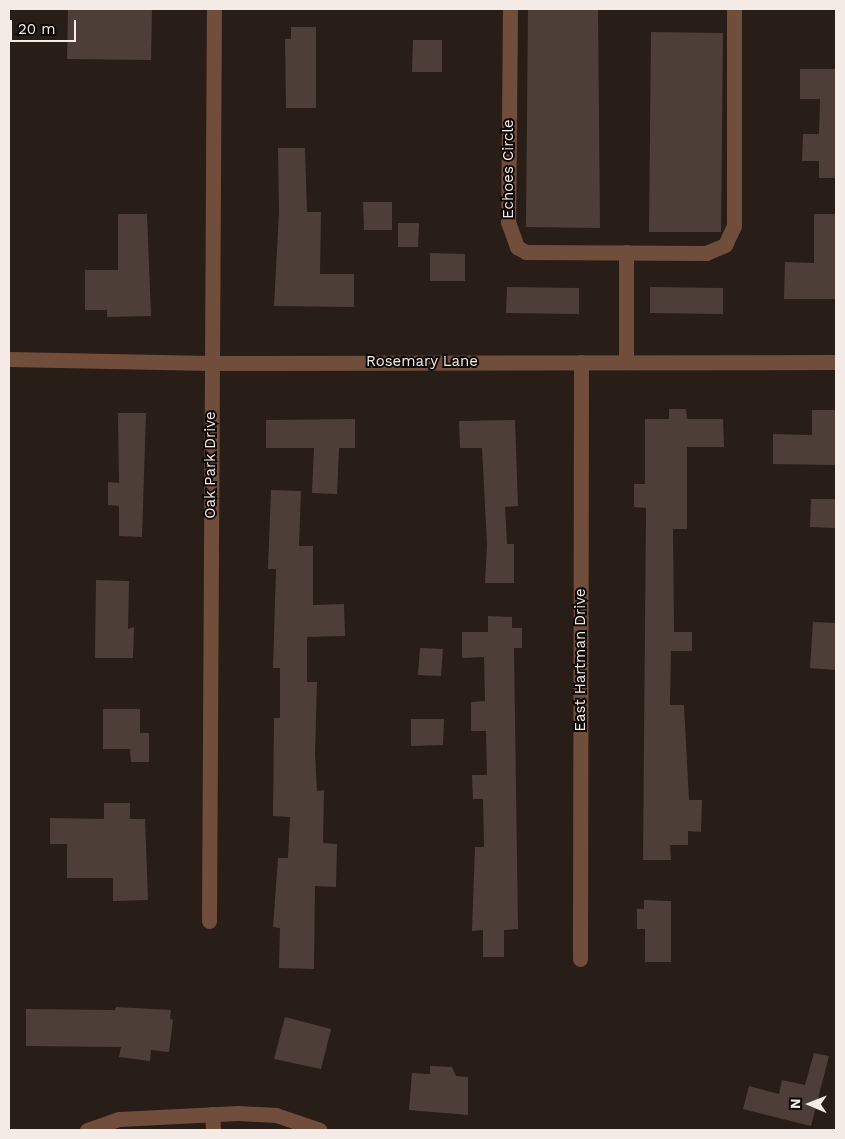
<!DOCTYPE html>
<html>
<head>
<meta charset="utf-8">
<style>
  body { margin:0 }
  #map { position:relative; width:845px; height:1139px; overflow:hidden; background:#291d17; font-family:"Work Sans",sans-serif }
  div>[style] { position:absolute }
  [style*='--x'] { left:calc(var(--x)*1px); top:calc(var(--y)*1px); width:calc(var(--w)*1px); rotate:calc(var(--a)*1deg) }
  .building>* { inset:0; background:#4d3f38 }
  .street>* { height:15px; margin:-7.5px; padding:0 7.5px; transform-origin:7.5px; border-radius:7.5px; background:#714d3b }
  span { translate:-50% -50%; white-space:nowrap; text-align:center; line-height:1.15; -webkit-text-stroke:4px #0e0806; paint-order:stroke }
  .street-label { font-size:15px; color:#f4ebe7 }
  .frame { position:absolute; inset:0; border:10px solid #f4ebe7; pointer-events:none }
  .north { position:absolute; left:785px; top:1079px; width:50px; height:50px; -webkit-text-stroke:4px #0e0806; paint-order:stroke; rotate:271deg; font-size:14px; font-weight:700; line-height:20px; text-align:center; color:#f4ebe7 }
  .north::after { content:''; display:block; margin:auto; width:18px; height:22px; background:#f4ebe7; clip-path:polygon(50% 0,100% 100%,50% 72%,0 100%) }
  .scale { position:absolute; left:10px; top:20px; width:66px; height:22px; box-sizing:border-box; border:2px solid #f4ebe7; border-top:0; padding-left:6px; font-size:15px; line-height:18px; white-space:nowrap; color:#f4ebe7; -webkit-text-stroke:4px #0e0806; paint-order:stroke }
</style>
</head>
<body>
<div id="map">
  <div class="building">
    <div style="clip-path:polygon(68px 9px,152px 9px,151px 60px,67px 59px)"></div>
    <div style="clip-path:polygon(528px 9px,598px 9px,600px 228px,526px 227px)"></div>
    <div style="clip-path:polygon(291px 27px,316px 27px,316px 108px,286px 108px,285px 39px,291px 39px)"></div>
    <div style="clip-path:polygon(651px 32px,723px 33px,721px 232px,649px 232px)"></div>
    <div style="clip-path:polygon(413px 40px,442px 40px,442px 72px,412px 72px)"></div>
    <div style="clip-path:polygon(800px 69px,836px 69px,836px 178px,819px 178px,819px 161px,802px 161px,803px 134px,819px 134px,820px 99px,800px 99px)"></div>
    <div style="clip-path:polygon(278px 148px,305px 148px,307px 212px,321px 212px,320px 274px,354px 274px,354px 307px,274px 306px,279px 212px)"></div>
    <div style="clip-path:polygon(363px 202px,392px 202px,392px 230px,364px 230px)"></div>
    <div style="clip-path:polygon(118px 214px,147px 214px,151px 316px,107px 317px,107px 310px,85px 310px,85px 270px,118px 270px)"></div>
    <div style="clip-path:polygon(814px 214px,836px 214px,836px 299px,784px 299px,785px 262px,814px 263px)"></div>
    <div style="clip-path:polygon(398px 223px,419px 223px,418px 247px,398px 247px)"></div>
    <div style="clip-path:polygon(430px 253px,465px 254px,465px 281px,430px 281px)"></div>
    <div style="clip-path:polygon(507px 287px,579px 288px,579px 314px,506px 313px)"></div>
    <div style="clip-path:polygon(650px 287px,723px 288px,723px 314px,650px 313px)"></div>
    <div style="clip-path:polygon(669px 409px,686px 409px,687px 419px,723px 419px,724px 447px,687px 447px,687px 529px,673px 529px,674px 632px,692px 632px,692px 651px,671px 651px,670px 705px,684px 705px,689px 800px,702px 800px,701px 832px,688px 831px,688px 845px,670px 845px,671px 860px,643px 860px,646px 508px,634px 507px,634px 484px,645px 484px,645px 419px,669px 419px)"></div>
    <div style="clip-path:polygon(812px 410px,836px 410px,836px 465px,773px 464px,773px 434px,812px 435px)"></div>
    <div style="clip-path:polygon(118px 413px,146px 413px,142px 537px,119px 536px,119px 506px,108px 505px,108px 482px,119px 483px)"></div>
    <div style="clip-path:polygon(355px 419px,355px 448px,339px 448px,337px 494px,312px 493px,314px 448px,266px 448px,266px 420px)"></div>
    <div style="clip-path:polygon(515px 420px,518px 506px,505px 507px,507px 544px,514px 544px,514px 583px,485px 583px,487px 544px,482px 448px,460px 448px,459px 421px)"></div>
    <div style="clip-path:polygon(271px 490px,301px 491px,299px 546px,313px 546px,313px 605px,344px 604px,345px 636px,307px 637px,307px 682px,317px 682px,315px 754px,317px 791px,324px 790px,323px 843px,337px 844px,336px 887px,315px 886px,314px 969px,279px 968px,280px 928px,273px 927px,278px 858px,288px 858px,290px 817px,273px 816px,274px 718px,280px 718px,280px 668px,273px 668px,276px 569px,268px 569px)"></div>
    <div style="clip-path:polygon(811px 499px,836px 499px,836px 528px,810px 527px)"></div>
    <div style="clip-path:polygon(96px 580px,129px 581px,128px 629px,134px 627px,133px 658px,95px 658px)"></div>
    <div style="clip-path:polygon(488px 616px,512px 617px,512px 628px,522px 628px,522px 648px,514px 648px,518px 929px,504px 930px,504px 957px,483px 957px,483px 930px,472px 931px,475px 847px,484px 847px,483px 799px,473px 799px,472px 775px,487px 775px,486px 731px,471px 731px,471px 702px,485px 701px,484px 657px,462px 658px,462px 632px,488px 632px)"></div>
    <div style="clip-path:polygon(813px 622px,836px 623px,836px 670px,810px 668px)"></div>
    <div style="clip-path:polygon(420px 648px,443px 649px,441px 676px,418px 675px)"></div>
    <div style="clip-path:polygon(103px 709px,140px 709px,140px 733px,149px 733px,149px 762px,131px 762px,130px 749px,103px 749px)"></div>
    <div style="clip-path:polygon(411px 719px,444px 719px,443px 745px,411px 746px)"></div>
    <div style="clip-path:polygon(104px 803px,130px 803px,130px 819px,145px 819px,148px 900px,113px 901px,113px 878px,67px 878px,67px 844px,50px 844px,50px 818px,104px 819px)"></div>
    <div style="clip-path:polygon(644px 900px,671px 901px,671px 962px,645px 962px,645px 929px,637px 929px,637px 909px,644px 909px)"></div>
    <div style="clip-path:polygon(116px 1007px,171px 1010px,170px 1019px,173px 1020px,169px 1052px,151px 1050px,150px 1061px,119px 1057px,121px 1047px,26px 1046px,26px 1009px,115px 1010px)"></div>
    <div style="clip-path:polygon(285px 1017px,331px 1029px,321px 1069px,274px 1059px)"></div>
    <div style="clip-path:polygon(814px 1053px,829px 1056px,811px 1126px,743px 1109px,749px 1086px,779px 1094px,782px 1080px,805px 1085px)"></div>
    <div style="clip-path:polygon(430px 1066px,452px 1067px,456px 1076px,468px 1077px,468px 1115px,409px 1110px,412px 1073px,430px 1074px)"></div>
  </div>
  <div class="street">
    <div style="--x:510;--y:9;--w:213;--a:90.5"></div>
    <div style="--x:508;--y:222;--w:27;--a:70"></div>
    <div style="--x:517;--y:247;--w:10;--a:29"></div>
    <div style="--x:526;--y:252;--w:180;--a:0.3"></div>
    <div style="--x:706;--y:253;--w:21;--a:-23"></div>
    <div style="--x:725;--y:245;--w:21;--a:-65"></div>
    <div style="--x:734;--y:226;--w:217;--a:-90"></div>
    <div style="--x:9;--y:359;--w:202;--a:1.1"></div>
    <div style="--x:211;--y:363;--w:625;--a:-0.09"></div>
    <div style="--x:626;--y:361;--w:109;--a:-90"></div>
    <div style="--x:209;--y:921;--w:912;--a:-89.69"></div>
    <div style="--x:580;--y:959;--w:597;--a:-89.9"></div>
    <div style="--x:212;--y:1114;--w:16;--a:86"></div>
    <div style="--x:87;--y:1130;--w:34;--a:-19"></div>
    <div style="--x:119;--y:1119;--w:119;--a:-2.9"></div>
    <div style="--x:238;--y:1113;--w:38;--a:3"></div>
    <div style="--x:276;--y:1115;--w:46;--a:18.8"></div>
  </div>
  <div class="street-label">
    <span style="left:509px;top:169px;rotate:-90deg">Echoes Circle</span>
    <span style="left:422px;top:362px">Rosemary Lane</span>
    <span style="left:211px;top:465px;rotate:-90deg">Oak Park Drive</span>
    <span style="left:581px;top:660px;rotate:-90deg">East Hartman Drive</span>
  </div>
  <div class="frame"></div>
  <div class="north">N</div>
  <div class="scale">20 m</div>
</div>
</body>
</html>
